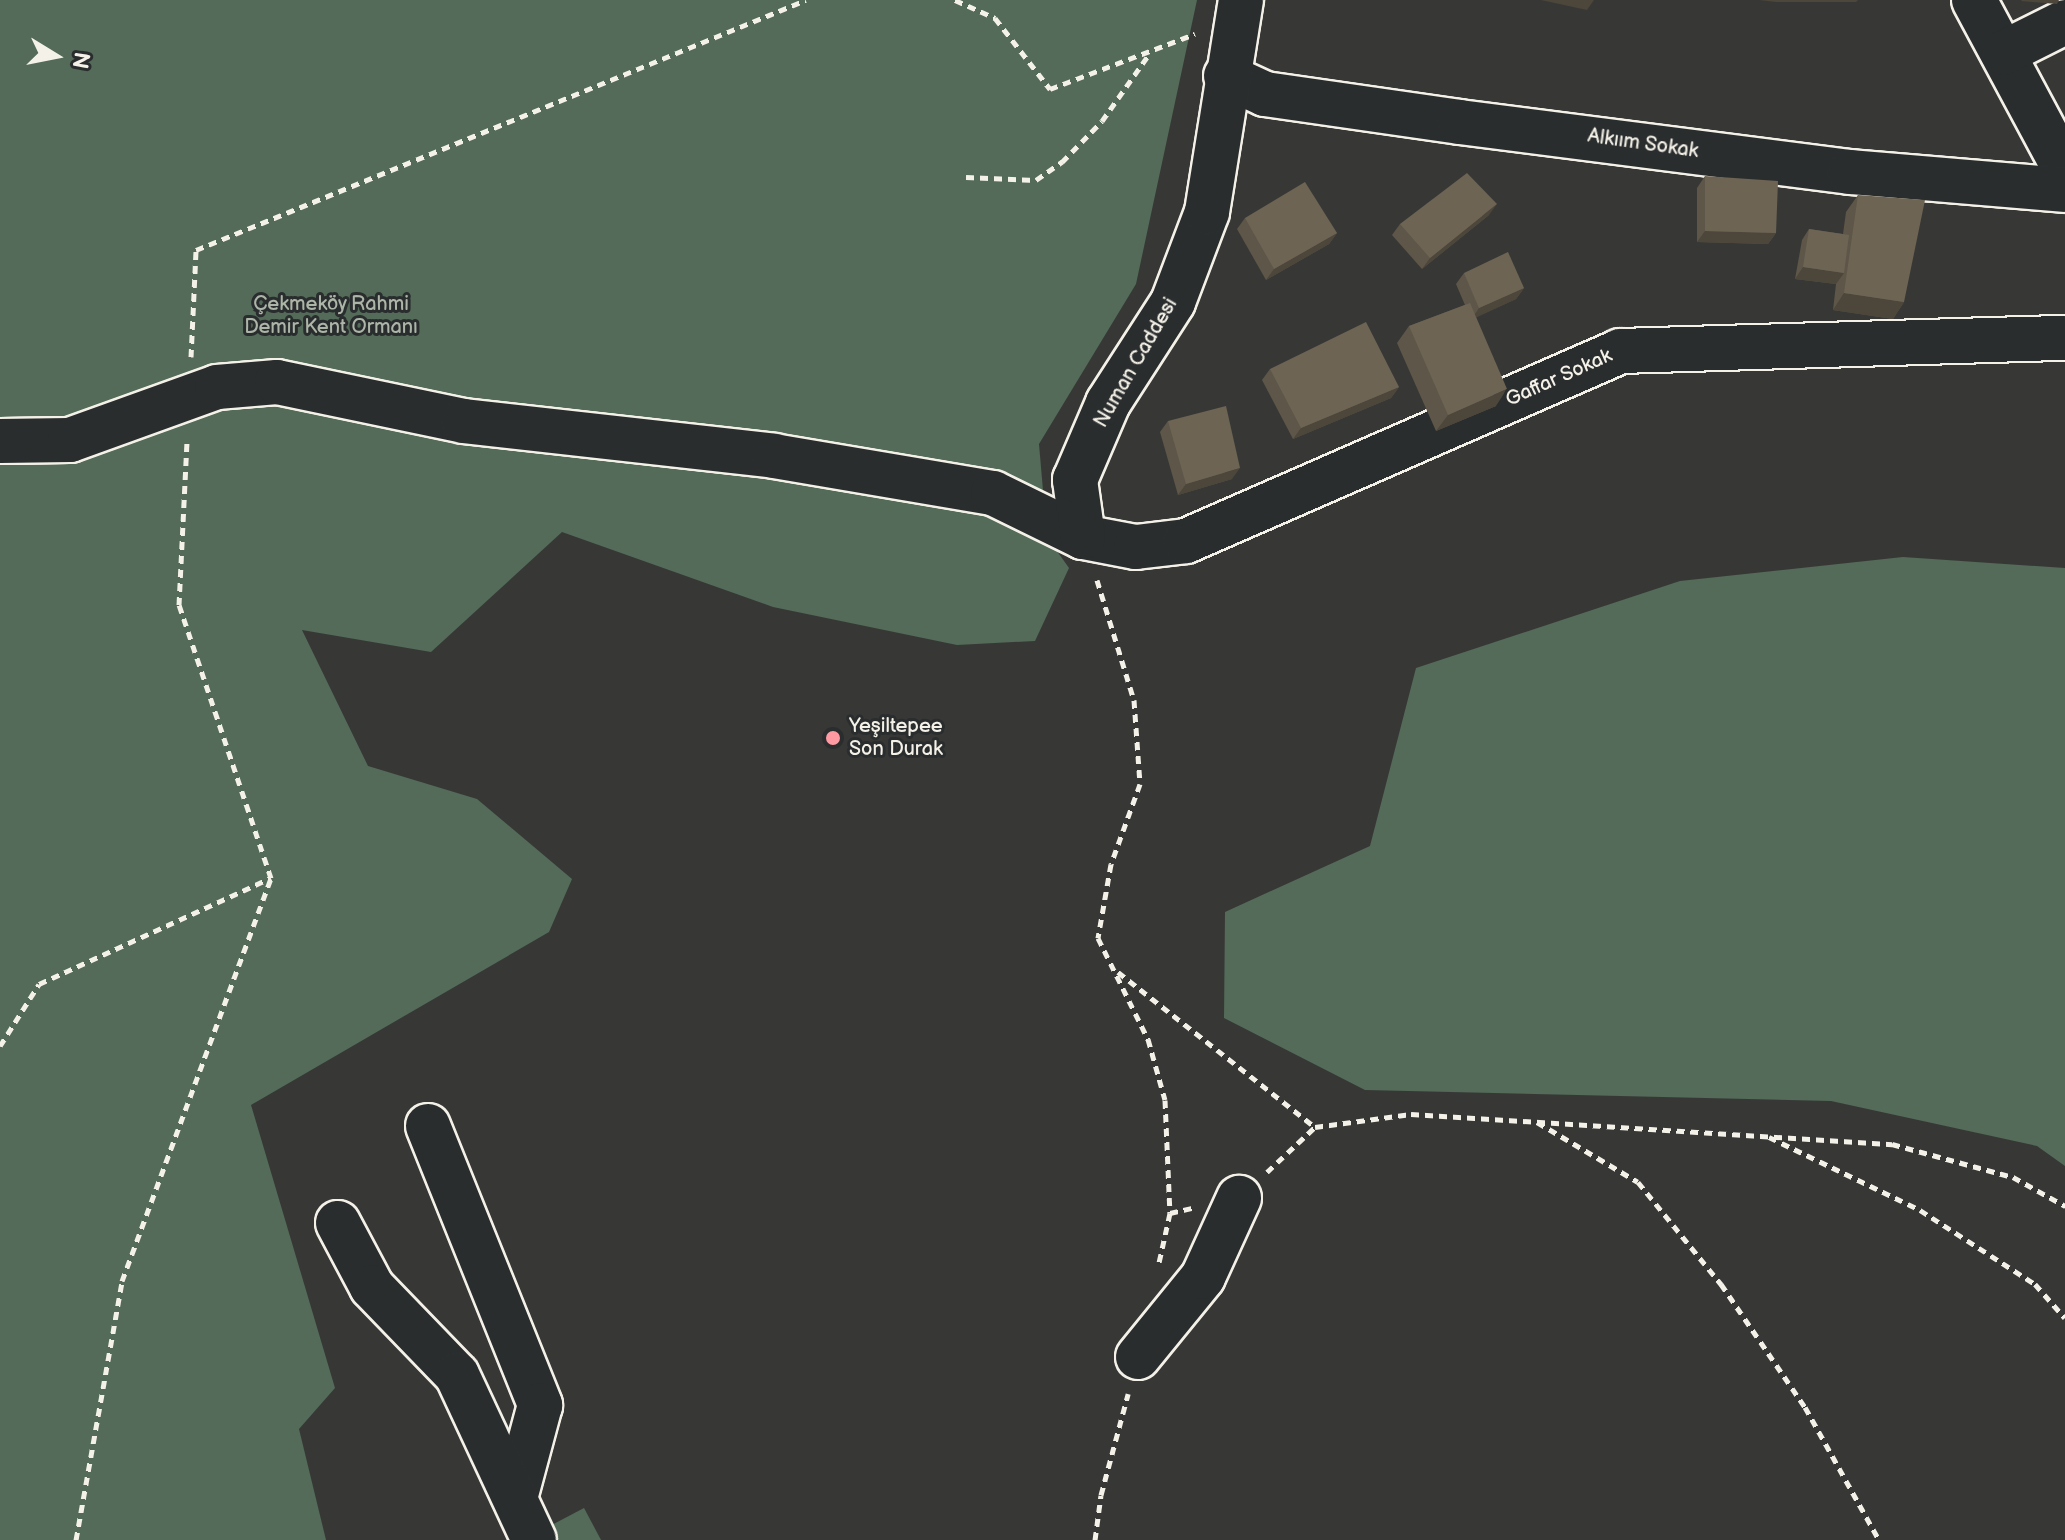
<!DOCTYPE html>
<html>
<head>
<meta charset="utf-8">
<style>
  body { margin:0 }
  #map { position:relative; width:2065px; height:1540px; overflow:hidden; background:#373836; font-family:"Balsamiq Sans",sans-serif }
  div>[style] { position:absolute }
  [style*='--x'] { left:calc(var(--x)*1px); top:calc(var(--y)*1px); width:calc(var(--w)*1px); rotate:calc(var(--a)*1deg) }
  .green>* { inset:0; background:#536b58 }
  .path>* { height:5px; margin-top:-2.5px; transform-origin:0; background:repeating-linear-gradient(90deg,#f4f1e8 0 8px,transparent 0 14px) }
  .roads { filter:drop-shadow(2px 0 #f4f1e8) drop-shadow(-2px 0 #f4f1e8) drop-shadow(0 2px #f4f1e8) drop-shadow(0 -2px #f4f1e8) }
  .minor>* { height:44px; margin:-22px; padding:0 22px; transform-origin:22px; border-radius:22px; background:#2a2d2e }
  .wall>* { inset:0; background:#5e5648 }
  .shaded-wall>* { inset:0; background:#4c463b }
  .building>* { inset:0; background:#6d6454 }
  .dots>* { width:22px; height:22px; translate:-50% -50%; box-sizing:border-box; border:4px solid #2a2d2e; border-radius:50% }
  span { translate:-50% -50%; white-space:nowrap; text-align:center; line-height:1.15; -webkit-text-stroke:6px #2a2d2e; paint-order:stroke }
  .street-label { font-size:20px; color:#f4f1e8 }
  .park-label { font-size:20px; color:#acb5a7 }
  .poi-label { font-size:20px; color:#f4f1e8 }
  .left { translate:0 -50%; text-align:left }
  .north { position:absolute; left:16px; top:16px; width:80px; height:80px; -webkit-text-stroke:6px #2a2d2e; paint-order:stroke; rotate:100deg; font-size:22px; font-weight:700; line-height:32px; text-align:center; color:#f4f1e8 }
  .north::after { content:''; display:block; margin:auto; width:28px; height:36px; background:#f4f1e8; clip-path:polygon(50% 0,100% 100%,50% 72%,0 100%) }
</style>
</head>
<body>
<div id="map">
  <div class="green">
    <div style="clip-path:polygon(0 0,1197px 0,1136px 284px,1039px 444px,1047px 537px,1069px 568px,1035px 641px,957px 645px,773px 607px,562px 532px,431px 652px,302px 630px,368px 766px,477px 799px,572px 879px,549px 932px,251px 1105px,335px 1388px,299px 1429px,326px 1540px,0 1540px)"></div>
    <div style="clip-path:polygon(1903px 557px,2065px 568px,2065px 1166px,2037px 1146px,1831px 1101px,1365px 1090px,1224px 1018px,1225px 912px,1370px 846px,1416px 668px,1680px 581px)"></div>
    <div style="clip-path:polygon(584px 1508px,601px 1540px,551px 1540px,546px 1528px)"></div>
  </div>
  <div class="path">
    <div style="--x:955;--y:0;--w:44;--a:24.2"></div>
    <div style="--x:995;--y:18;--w:90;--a:52.2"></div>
    <div style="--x:1050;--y:89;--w:155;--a:-20.8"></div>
    <div style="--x:966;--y:177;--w:70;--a:2.5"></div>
    <div style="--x:1036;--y:180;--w:32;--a:-35"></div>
    <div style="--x:1062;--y:162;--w:57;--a:-45.7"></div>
    <div style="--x:1102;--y:121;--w:83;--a:-54.8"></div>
    <div style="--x:191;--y:357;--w:107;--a:-87.3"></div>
    <div style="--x:196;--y:250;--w:659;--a:-22.29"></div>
    <div style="--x:1097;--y:580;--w:126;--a:72.9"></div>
    <div style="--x:1134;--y:700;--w:84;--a:85.9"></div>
    <div style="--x:1140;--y:784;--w:85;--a:109.9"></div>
    <div style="--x:1111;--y:864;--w:75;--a:100"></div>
    <div style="--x:1098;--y:938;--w:113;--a:63.7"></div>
    <div style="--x:1148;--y:1039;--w:63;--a:74.4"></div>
    <div style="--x:1165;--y:1100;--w:113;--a:87.5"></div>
    <div style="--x:1170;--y:1213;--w:55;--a:102.5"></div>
    <div style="--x:1118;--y:972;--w:251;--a:38.2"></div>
    <div style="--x:0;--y:1046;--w:73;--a:-57.8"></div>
    <div style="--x:39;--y:984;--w:255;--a:-24.6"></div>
    <div style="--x:271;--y:878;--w:288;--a:-108.6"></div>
    <div style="--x:179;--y:605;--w:166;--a:-87.2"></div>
    <div style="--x:1537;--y:1122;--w:117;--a:30.7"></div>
    <div style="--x:1638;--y:1182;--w:132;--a:50.9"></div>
    <div style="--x:1721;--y:1284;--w:149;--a:55.7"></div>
    <div style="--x:1805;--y:1407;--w:152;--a:60.9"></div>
    <div style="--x:1769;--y:1137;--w:168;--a:25.8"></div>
    <div style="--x:1920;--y:1210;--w:137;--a:32.8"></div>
    <div style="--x:2035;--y:1284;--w:45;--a:48.6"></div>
    <div style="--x:1267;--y:1172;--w:66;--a:-43.2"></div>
    <div style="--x:1315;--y:1127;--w:97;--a:-7.7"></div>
    <div style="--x:1411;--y:1114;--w:482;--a:3.6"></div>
    <div style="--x:1892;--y:1144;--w:125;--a:15.3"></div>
    <div style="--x:2013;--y:1177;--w:60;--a:29.1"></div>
    <div style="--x:1170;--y:1213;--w:23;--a:-13"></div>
    <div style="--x:76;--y:1540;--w:263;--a:-79.9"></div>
    <div style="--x:122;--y:1281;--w:430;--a:-69.7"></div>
    <div style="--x:1095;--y:1540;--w:45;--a:-82.4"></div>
    <div style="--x:1101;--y:1495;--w:105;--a:-75"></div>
  </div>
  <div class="roads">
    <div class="minor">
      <div style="--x:1974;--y:0;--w:193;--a:61.8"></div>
      <div style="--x:2003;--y:53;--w:69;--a:-26.6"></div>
      <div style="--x:1226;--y:76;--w:43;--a:24.8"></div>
      <div style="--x:1265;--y:94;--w:197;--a:8.2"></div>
      <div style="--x:1460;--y:122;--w:393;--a:7.3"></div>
      <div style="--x:1850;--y:172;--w:216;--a:4.8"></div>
      <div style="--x:0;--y:441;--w:70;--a:-0.8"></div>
      <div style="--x:70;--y:440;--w:156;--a:-19.8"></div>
      <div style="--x:217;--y:387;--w:60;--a:-4.8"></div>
      <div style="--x:277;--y:382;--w:191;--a:11.8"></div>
      <div style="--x:464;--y:421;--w:312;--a:6.4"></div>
      <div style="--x:774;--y:456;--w:222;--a:9.6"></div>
      <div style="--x:993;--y:493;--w:100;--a:26.1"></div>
      <div style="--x:1083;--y:537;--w:54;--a:10.7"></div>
      <div style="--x:1136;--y:547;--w:50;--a:-6.8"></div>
      <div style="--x:1186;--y:541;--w:474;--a:-23.6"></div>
      <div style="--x:1620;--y:351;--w:445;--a:-1.7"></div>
      <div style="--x:1083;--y:537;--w:58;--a:-98"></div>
      <div style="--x:1075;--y:480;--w:84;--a:-66.8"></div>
      <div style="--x:1108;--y:403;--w:120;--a:-57.2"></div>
      <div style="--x:1173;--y:302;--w:96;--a:-69.3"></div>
      <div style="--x:1207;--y:212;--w:215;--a:-80.9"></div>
      <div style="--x:428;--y:1126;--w:301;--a:68.1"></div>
      <div style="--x:540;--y:1405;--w:96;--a:105"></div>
      <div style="--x:338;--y:1223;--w:72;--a:62"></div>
      <div style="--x:372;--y:1287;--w:122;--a:46"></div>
      <div style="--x:457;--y:1375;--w:182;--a:65"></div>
      <div style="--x:1138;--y:1357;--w:103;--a:-50.9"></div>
      <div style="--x:1203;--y:1277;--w:87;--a:-65.5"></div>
    </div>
  </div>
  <div class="wall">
    <div style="clip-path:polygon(1705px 176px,1776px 233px,1768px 244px,1697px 242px,1697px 188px)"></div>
    <div style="clip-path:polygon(1858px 195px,1904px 302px,1893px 319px,1833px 310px,1836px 284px,1795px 279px,1802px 240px,1809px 229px,1843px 234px,1846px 212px)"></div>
    <div style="clip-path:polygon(1489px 215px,1422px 269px,1392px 235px,1400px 224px)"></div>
    <div style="clip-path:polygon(1245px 218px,1337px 233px,1329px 244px,1266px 280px,1237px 229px)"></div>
    <div style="clip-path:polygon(1464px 273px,1524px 288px,1516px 299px,1476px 317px,1496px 406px,1436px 431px,1397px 343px,1409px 326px,1465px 305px,1456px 284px)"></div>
    <div style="clip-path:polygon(1270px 369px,1399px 387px,1391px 398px,1293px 439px,1262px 380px)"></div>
    <div style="clip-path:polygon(1168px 421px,1232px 479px,1178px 495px,1160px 432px)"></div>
  </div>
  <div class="shaded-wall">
    <div style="clip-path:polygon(1541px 0,1594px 0,1587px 10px)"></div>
    <div style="clip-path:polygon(1759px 0,1858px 0,1856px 2px,1776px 2px)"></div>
    <div style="clip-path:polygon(2022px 0,2059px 0,2057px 4px,2021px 1px)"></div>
    <div style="clip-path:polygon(1497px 204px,1489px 215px,1422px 269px,1430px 258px)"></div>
    <div style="clip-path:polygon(1705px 231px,1776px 233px,1768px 244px,1697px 242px)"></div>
    <div style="clip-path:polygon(1337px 233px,1329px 244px,1266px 280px,1274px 269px)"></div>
    <div style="clip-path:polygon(1803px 267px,1844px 273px,1836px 284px,1795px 279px)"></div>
    <div style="clip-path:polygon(1524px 288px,1516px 299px,1471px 320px,1479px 308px)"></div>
    <div style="clip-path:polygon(1844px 293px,1904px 302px,1893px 319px,1833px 310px)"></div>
    <div style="clip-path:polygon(1399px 387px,1391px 398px,1293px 439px,1301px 428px)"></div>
    <div style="clip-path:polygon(1507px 389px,1496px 406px,1436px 431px,1448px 415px)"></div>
    <div style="clip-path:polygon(1240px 468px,1232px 479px,1178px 495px,1186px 484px)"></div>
  </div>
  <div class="building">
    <div style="clip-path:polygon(1467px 173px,1497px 204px,1430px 258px,1400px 224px)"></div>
    <div style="clip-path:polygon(1705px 176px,1778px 181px,1776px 233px,1705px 231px)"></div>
    <div style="clip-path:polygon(1305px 182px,1337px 233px,1274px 269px,1245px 218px)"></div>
    <div style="clip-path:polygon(1858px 195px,1925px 200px,1904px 302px,1844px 293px)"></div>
    <div style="clip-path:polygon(1809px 229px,1849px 235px,1844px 273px,1803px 267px)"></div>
    <div style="clip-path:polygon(1508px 252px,1524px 288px,1479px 308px,1464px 273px)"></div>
    <div style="clip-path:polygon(1470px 303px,1507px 389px,1448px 415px,1409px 326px)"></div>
    <div style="clip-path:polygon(1366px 322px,1399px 387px,1301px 428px,1270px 369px)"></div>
    <div style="clip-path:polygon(1226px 406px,1240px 468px,1186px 484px,1168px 421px)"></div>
  </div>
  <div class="dots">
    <div style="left:833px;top:738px;background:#ff9aa2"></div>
  </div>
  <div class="street-label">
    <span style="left:1643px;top:144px;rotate:8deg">Alkıım Sokak</span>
    <span style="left:1136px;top:363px;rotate:-60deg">Numan Caddesi</span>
    <span style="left:1559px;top:378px;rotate:-24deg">Gaffar Sokak</span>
  </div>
  <div class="park-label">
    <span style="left:331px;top:316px">Çekmeköy Rahmi<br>Demir Kent Ormanı</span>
  </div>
  <div class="poi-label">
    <span class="left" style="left:849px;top:738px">Yeşiltepee<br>Son Durak</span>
  </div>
  <div class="north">N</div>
</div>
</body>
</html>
